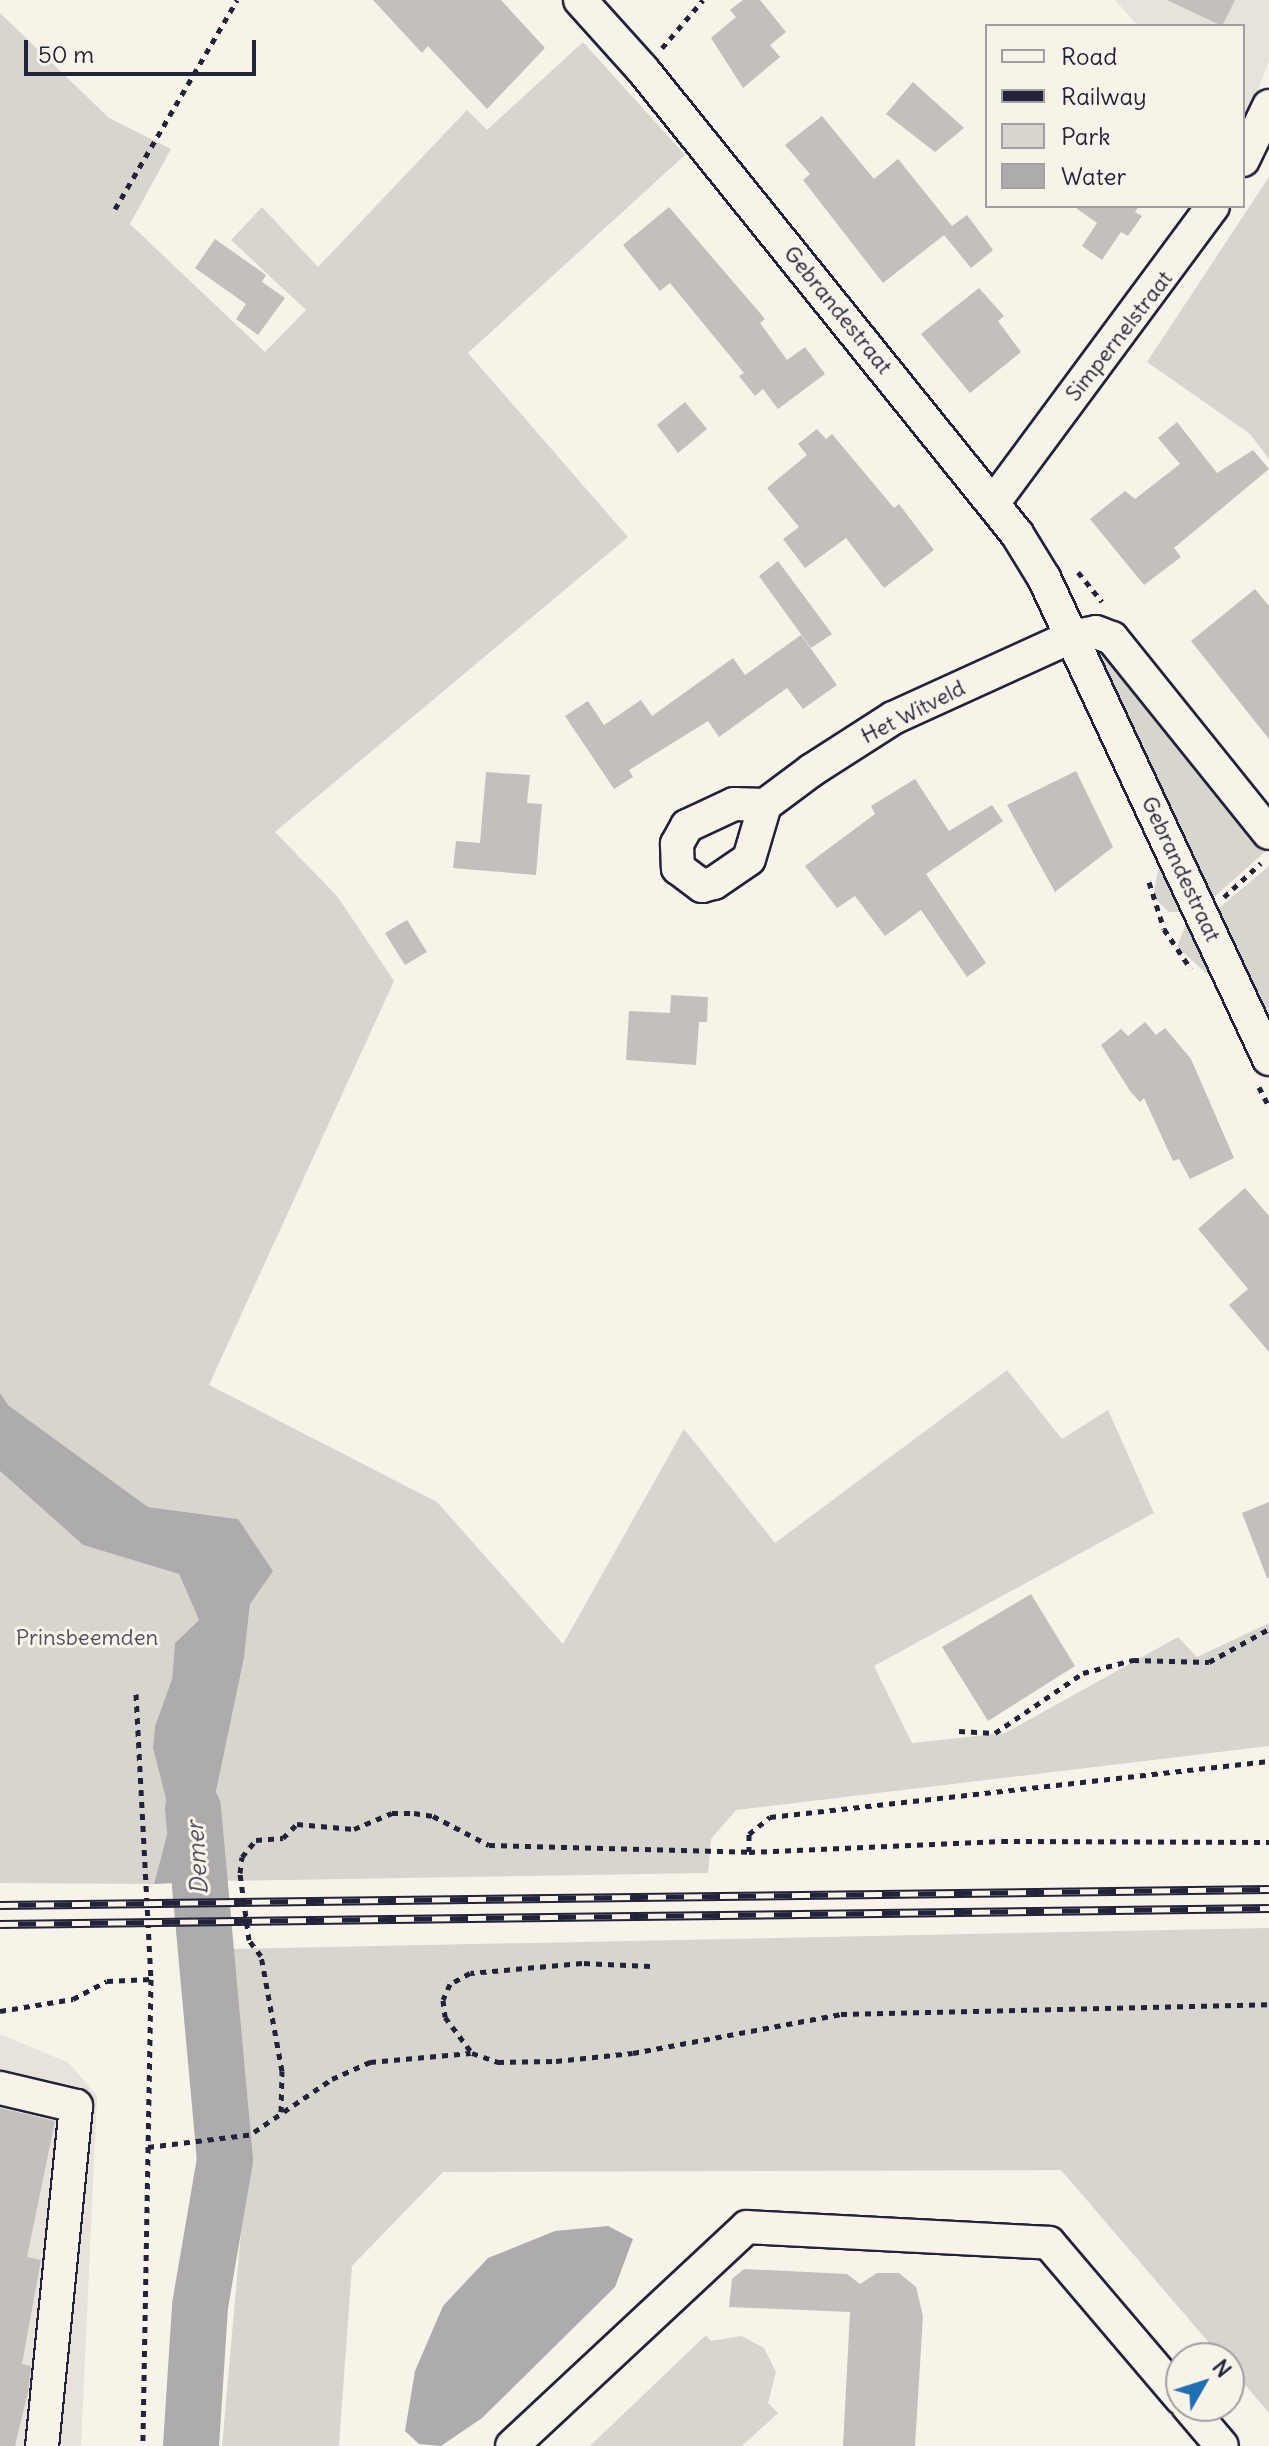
<!DOCTYPE html>
<html>
<head>
<meta charset="utf-8">
<style>
  body { margin:0 }
  #map { position:relative; width:1269px; height:2446px; overflow:hidden; background:#f7f3e8; font-family:Delius,sans-serif }
  div>[style] { position:absolute }
  [style*='--x'] { left:calc(var(--x)*1px); top:calc(var(--y)*1px); width:calc(var(--w)*1px); rotate:calc(var(--a)*1deg) }
  .built>* { inset:0; background:#e7e3db }
  .green>* { inset:0; background:#d8d5cf }
  .water>* { inset:0; background:#aeabad }
  .river>* { height:56px; margin:-28px; padding:0 28px; transform-origin:28px; border-radius:28px; background:#aeabad }
  .building>* { inset:0; background:#c2bfbd }
  .path>* { height:5px; margin-top:-2.5px; transform-origin:0; background:repeating-linear-gradient(90deg,#22223b 0 6px,transparent 0 12px) }
  .roads { filter:drop-shadow(2px 0 #22223b) drop-shadow(-2px 0 #22223b) drop-shadow(0 2px #22223b) drop-shadow(0 -2px #22223b) }
  .minor>* { height:32px; margin:-16px; padding:0 16px; transform-origin:16px; border-radius:16px; background:#f7f3e8 }
  .rail>* { height:9px; margin-top:-4.5px; transform-origin:0; background:repeating-linear-gradient(90deg,#f7f3e8 0 18px,#22223b 0 36px); box-sizing:border-box; border-block:2px solid #22223b }
  span { translate:-50% -50%; white-space:nowrap; text-align:center; line-height:1.15; -webkit-text-stroke:6px #f7f3e8; paint-order:stroke }
  .street-label { font-size:22px; color:#22223b }
  .park-label { font-size:22px; color:#504f60 }
  .water-label { font-size:24px; color:#535263; font-style:italic }
  .legend { position:absolute; left:985px; top:24px; width:260px; height:184px; box-sizing:border-box; background:#f7f3e8; border:2px solid #a29fa3; margin:0; padding:10px 14px; list-style:none; font-size:24px; color:#22223b }
  .legend li { display:flex; align-items:center; gap:16px; height:40px }
  .legend b { width:40px; border:2px solid #a29fa3 }
  .north { position:absolute; left:1165px; top:2342px; width:80px; height:80px; box-sizing:border-box; background:#f7f3e8; border:2px solid #a29fa3; border-radius:50%; rotate:51deg; font-size:22px; font-weight:700; line-height:32px; text-align:center; color:#22223b }
  .north::after { content:''; display:block; margin:auto; width:28px; height:36px; background:#1f6fb2; clip-path:polygon(50% 0,100% 100%,50% 72%,0 100%) }
  .scale { position:absolute; left:24px; top:40px; width:232px; height:36px; box-sizing:border-box; border:4px solid #22223b; border-top:0; padding-left:10px; font-size:24px; line-height:28px; white-space:nowrap; color:#22223b; -webkit-text-stroke:6px #f7f3e8; paint-order:stroke }
</style>
</head>
<body>
<div id="map">
  <div class="built">
    <div style="clip-path:polygon(1115px 0,1269px 0,1269px 62px,1243px 126px,1243px 26px,1138px 26px)"></div>
    <div style="clip-path:polygon(0 2034px,69px 2063px,97px 2096px,81px 2446px,0 2446px)"></div>
  </div>
  <div class="green">
    <div style="clip-path:polygon(0 13px,109px 118px,171px 149px,130px 224px,265px 352px,306px 310px,231px 240px,262px 207px,318px 267px,467px 110px,487px 130px,583px 42px,685px 155px,468px 353px,628px 537px,275px 832px,337px 896px,394px 981px,209px 1385px,437px 1502px,563px 1644px,684px 1429px,775px 1543px,1007px 1370px,1062px 1439px,1108px 1410px,1154px 1513px,874px 1666px,912px 1743px,1005px 1733px,1178px 1637px,1197px 1657px,1269px 1623px,1269px 1746px,736px 1810px,711px 1839px,708px 1873px,218px 1881px,212px 1812px,244px 1658px,250px 1604px,238px 1519px,148px 1507px,8px 1405px,0 1393px)"></div>
    <div style="clip-path:polygon(1269px 177px,1269px 459px,1250px 434px,1147px 362px)"></div>
    <div style="clip-path:polygon(1102px 650px,1117px 652px,1268px 849px,1212px 899px,1097px 664px)"></div>
    <div style="clip-path:polygon(1160px 860px,1186px 912px,1169px 912px,1153px 897px)"></div>
    <div style="clip-path:polygon(1269px 866px,1269px 1015px,1219px 908px)"></div>
    <div style="clip-path:polygon(1185px 926px,1193px 926px,1218px 978px,1213px 979px,1177px 947px)"></div>
    <div style="clip-path:polygon(0 1471px,83px 1545px,179px 1574px,199px 1620px,175px 1643px,172px 1679px,155px 1726px,153px 1748px,171px 1819px,154px 1884px,0 1883px)"></div>
    <div style="clip-path:polygon(1269px 1928px,1269px 2413px,1229px 2366px,1229px 2358px,1222px 2358px,1061px 2170px,443px 2172px,352px 2266px,339px 2446px,222px 2446px,242px 2221px,245px 2083px,232px 1949px)"></div>
    <div style="clip-path:polygon(706px 2335px,711px 2341px,742px 2336px,764px 2348px,776px 2372px,768px 2403px,778px 2413px,742px 2446px,590px 2446px)"></div>
  </div>
  <div class="water">
    <div style="clip-path:polygon(0 1393px,8px 1405px,148px 1507px,238px 1519px,273px 1571px,250px 1604px,244px 1658px,212px 1811px,218px 1881px,154px 1884px,171px 1819px,153px 1748px,155px 1726px,172px 1679px,175px 1643px,199px 1620px,179px 1574px,83px 1545px,0 1471px)"></div>
    <div style="clip-path:polygon(608px 2226px,633px 2239px,615px 2287px,482px 2418px,441px 2446px,419px 2444px,405px 2431px,415px 2371px,443px 2306px,488px 2258px,555px 2231px)"></div>
  </div>
  <div class="river">
    <div style="--x:191;--y:2446;--w:140;--a:-86.3"></div>
    <div style="--x:200;--y:2306;--w:148;--a:-80.3"></div>
    <div style="--x:225;--y:2160;--w:353;--a:-95.2"></div>
  </div>
  <div class="building">
    <div style="clip-path:polygon(373px 0,501px 0,545px 48px,487px 109px,428px 46px,422px 53px)"></div>
    <div style="clip-path:polygon(743px 0,760px 0,786px 32px,770px 45px,780px 57px,743px 88px,711px 38px,736px 17px,730px 10px)"></div>
    <div style="clip-path:polygon(1167px 0,1235px 0,1222px 26px)"></div>
    <div style="clip-path:polygon(913px 82px,964px 128px,935px 152px,886px 114px)"></div>
    <div style="clip-path:polygon(822px 116px,874px 179px,898px 159px,952px 226px,967px 215px,993px 250px,971px 268px,944px 235px,883px 283px,803px 180px,810px 174px,785px 145px)"></div>
    <div style="clip-path:polygon(1073px 206px,1139px 206px,1135px 212px,1142px 216px,1128px 236px,1121px 232px,1102px 260px,1082px 246px,1097px 223px)"></div>
    <div style="clip-path:polygon(669px 207px,765px 319px,760px 323px,787px 360px,805px 347px,825px 374px,778px 409px,763px 389px,755px 396px,739px 376px,744px 373px,670px 283px,660px 291px,623px 245px)"></div>
    <div style="clip-path:polygon(215px 239px,266px 275px,262px 282px,285px 298px,258px 335px,236px 319px,246px 304px,195px 268px)"></div>
    <div style="clip-path:polygon(979px 288px,1004px 316px,998px 321px,1021px 352px,970px 393px,921px 334px)"></div>
    <div style="clip-path:polygon(685px 402px,707px 429px,678px 453px,657px 425px)"></div>
    <div style="clip-path:polygon(1177px 422px,1217px 473px,1253px 450px,1269px 469px,1174px 548px,1181px 557px,1144px 585px,1090px 519px,1125px 491px,1135px 499px,1180px 464px,1158px 438px)"></div>
    <div style="clip-path:polygon(817px 429px,826px 439px,832px 434px,894px 508px,899px 504px,934px 550px,884px 588px,846px 538px,805px 568px,783px 539px,799px 527px,767px 488px,807px 455px,798px 444px)"></div>
    <div style="clip-path:polygon(778px 561px,832px 634px,811px 648px,759px 576px)"></div>
    <div style="clip-path:polygon(1255px 589px,1269px 606px,1269px 739px,1191px 641px)"></div>
    <div style="clip-path:polygon(801px 635px,837px 685px,803px 709px,787px 688px,719px 737px,708px 721px,629px 770px,633px 777px,614px 789px,565px 716px,588px 701px,604px 725px,641px 700px,652px 716px,733px 658px,745px 675px)"></div>
    <div style="clip-path:polygon(1076px 771px,1113px 847px,1055px 892px,1007px 805px)"></div>
    <div style="clip-path:polygon(486px 772px,530px 775px,527px 803px,542px 804px,536px 875px,453px 868px,456px 841px,480px 843px)"></div>
    <div style="clip-path:polygon(915px 779px,949px 831px,992px 805px,1003px 821px,926px 874px,986px 963px,967px 977px,921px 910px,885px 936px,855px 896px,837px 908px,805px 866px,875px 814px,871px 806px)"></div>
    <div style="clip-path:polygon(407px 920px,427px 952px,405px 965px,385px 933px)"></div>
    <div style="clip-path:polygon(671px 995px,708px 997px,707px 1022px,699px 1022px,696px 1065px,626px 1060px,629px 1011px,670px 1013px)"></div>
    <div style="clip-path:polygon(1145px 1022px,1156px 1035px,1165px 1028px,1191px 1059px,1234px 1158px,1190px 1179px,1179px 1159px,1173px 1161px,1144px 1098px,1140px 1102px,1130px 1091px,1101px 1045px,1121px 1029px,1128px 1036px)"></div>
    <div style="clip-path:polygon(1245px 1188px,1269px 1216px,1269px 1352px,1229px 1305px,1248px 1289px,1198px 1229px)"></div>
    <div style="clip-path:polygon(1269px 1502px,1269px 1578px,1267px 1578px,1242px 1513px)"></div>
    <div style="clip-path:polygon(1031px 1594px,1075px 1666px,988px 1721px,942px 1647px)"></div>
    <div style="clip-path:polygon(0 2108px,55px 2121px,27px 2257px,41px 2260px,22px 2364px,31px 2366px,28px 2392px,15px 2446px,0 2446px)"></div>
    <div style="clip-path:polygon(744px 2269px,847px 2274px,860px 2284px,877px 2273px,899px 2273px,916px 2287px,923px 2316px,915px 2446px,843px 2446px,850px 2312px,729px 2307px,732px 2279px)"></div>
  </div>
  <div class="path">
    <div style="--x:662;--y:48;--w:63;--a:-49.5"></div>
    <div style="--x:115;--y:209;--w:242;--a:-59.7"></div>
    <div style="--x:1078;--y:572;--w:38;--a:51"></div>
    <div style="--x:1149;--y:882;--w:49;--a:72.3"></div>
    <div style="--x:1164;--y:929;--w:48;--a:56"></div>
    <div style="--x:1224;--y:897;--w:50;--a:-42.6"></div>
    <div style="--x:1259;--y:1087;--w:22;--a:63"></div>
    <div style="--x:136;--y:1694;--w:285;--a:87"></div>
    <div style="--x:151;--y:1979;--w:467;--a:91"></div>
    <div style="--x:959;--y:1731;--w:36;--a:3"></div>
    <div style="--x:995;--y:1733;--w:107;--a:-34.3"></div>
    <div style="--x:1083;--y:1673;--w:52;--a:-14.6"></div>
    <div style="--x:1133;--y:1660;--w:76;--a:1.5"></div>
    <div style="--x:1209;--y:1662;--w:68;--a:-28.8"></div>
    <div style="--x:749;--y:1852;--w:18;--a:-90"></div>
    <div style="--x:749;--y:1834;--w:27;--a:-39"></div>
    <div style="--x:770;--y:1817;--w:502;--a:-6.4"></div>
    <div style="--x:650;--y:1966;--w:68;--a:-177.5"></div>
    <div style="--x:582;--y:1963;--w:112;--a:174.9"></div>
    <div style="--x:470;--y:1973;--w:23;--a:151"></div>
    <div style="--x:450;--y:1984;--w:17;--a:114"></div>
    <div style="--x:443;--y:2000;--w:17;--a:83"></div>
    <div style="--x:445;--y:2017;--w:45;--a:53.1"></div>
    <div style="--x:472;--y:2053;--w:28;--a:19"></div>
    <div style="--x:498;--y:2062;--w:58;--a:-1"></div>
    <div style="--x:556;--y:2061;--w:77;--a:-5.9"></div>
    <div style="--x:633;--y:2053;--w:212;--a:-10.6"></div>
    <div style="--x:841;--y:2014;--w:428;--a:-1.3"></div>
    <div style="--x:0;--y:2011;--w:74;--a:-9.3"></div>
    <div style="--x:73;--y:1999;--w:38;--a:-28"></div>
    <div style="--x:107;--y:1981;--w:44;--a:-2.6"></div>
    <div style="--x:281;--y:2112;--w:41;--a:-88.6"></div>
    <div style="--x:282;--y:2071;--w:117;--a:-100.3"></div>
    <div style="--x:261;--y:1956;--w:20;--a:-127"></div>
    <div style="--x:249;--y:1940;--w:68;--a:-97.7"></div>
    <div style="--x:240;--y:1873;--w:16;--a:-83"></div>
    <div style="--x:242;--y:1857;--w:22;--a:-51"></div>
    <div style="--x:256;--y:1840;--w:27;--a:-4"></div>
    <div style="--x:283;--y:1838;--w:20;--a:-45"></div>
    <div style="--x:297;--y:1824;--w:57;--a:5"></div>
    <div style="--x:354;--y:1829;--w:41;--a:-22.8"></div>
    <div style="--x:392;--y:1813;--w:22;--a:0"></div>
    <div style="--x:414;--y:1813;--w:19;--a:9"></div>
    <div style="--x:433;--y:1816;--w:63;--a:27.4"></div>
    <div style="--x:489;--y:1845;--w:260;--a:1.5"></div>
    <div style="--x:749;--y:1852;--w:253;--a:-2.5"></div>
    <div style="--x:1002;--y:1841;--w:267;--a:0.2"></div>
    <div style="--x:254;--y:2132;--w:94;--a:-34.2"></div>
    <div style="--x:332;--y:2079;--w:42;--a:-24.1"></div>
    <div style="--x:370;--y:2062;--w:101;--a:-5.1"></div>
    <div style="--x:148;--y:2147;--w:107;--a:-7"></div>
  </div>
  <div class="roads">
    <div class="minor">
      <div style="--x:580;--y:0;--w:94;--a:48"></div>
      <div style="--x:643;--y:70;--w:596;--a:51.13"></div>
      <div style="--x:1017;--y:534;--w:52;--a:58.5"></div>
      <div style="--x:1044;--y:578;--w:531;--a:64.93"></div>
      <div style="--x:1243;--y:160;--w:60;--a:-64.3"></div>
      <div style="--x:994;--y:502;--w:368;--a:-53.5"></div>
      <div style="--x:765;--y:805;--w:31;--a:-178"></div>
      <div style="--x:734;--y:804;--w:52;--a:154.9"></div>
      <div style="--x:687;--y:826;--w:21;--a:119"></div>
      <div style="--x:677;--y:844;--w:24;--a:88"></div>
      <div style="--x:678;--y:868;--w:30;--a:37"></div>
      <div style="--x:702;--y:886;--w:12;--a:-14"></div>
      <div style="--x:714;--y:883;--w:42;--a:-34.4"></div>
      <div style="--x:749;--y:859;--w:56;--a:-73.5"></div>
      <div style="--x:765;--y:805;--w:59;--a:-36.7"></div>
      <div style="--x:812;--y:770;--w:96;--a:-32.7"></div>
      <div style="--x:893;--y:718;--w:196;--a:-24.5"></div>
      <div style="--x:1071;--y:637;--w:25;--a:-11"></div>
      <div style="--x:1096;--y:632;--w:17;--a:21"></div>
      <div style="--x:1112;--y:638;--w:250;--a:51.2"></div>
      <div style="--x:0;--y:2088;--w:78;--a:13.3"></div>
      <div style="--x:76;--y:2106;--w:342;--a:95.7"></div>
      <div style="--x:1188;--y:2406;--w:52;--a:49.6"></div>
      <div style="--x:512;--y:2446;--w:321;--a:-43"></div>
      <div style="--x:747;--y:2227;--w:302;--a:3"></div>
      <div style="--x:1049;--y:2243;--w:204;--a:49.6"></div>
    </div>
  </div>
  <div class="rail">
    <div style="--x:0;--y:1905;--w:1269;--a:-0.72"></div>
    <div style="--x:0;--y:1924;--w:1269;--a:-0.72"></div>
  </div>
  <div class="street-label">
    <span style="left:838px;top:310px;rotate:51deg">Gebrandestraat</span>
    <span style="left:1119px;top:336px;rotate:-52deg">Simpernelstraat</span>
    <span style="left:913px;top:712px;rotate:-27deg">Het Witveld</span>
    <span style="left:1181px;top:869px;rotate:65deg">Gebrandestraat</span>
  </div>
  <div class="park-label">
    <span style="left:87px;top:1638px">Prinsbeemden</span>
  </div>
  <div class="water-label">
    <span style="left:197px;top:1858px;rotate:-94deg">Demer</span>
  </div>
  <ul class="legend">
  <li><b style="height:10px;background:#f7f3e8"></b>Road</li>
  <li><b style="height:10px;background:#22223b"></b>Railway</li>
  <li><b style="height:22px;background:#d8d5cf"></b>Park</li>
  <li><b style="height:22px;background:#aeabad"></b>Water</li>
  </ul>
  <div class="north">N</div>
  <div class="scale">50 m</div>
</div>
</body>
</html>
